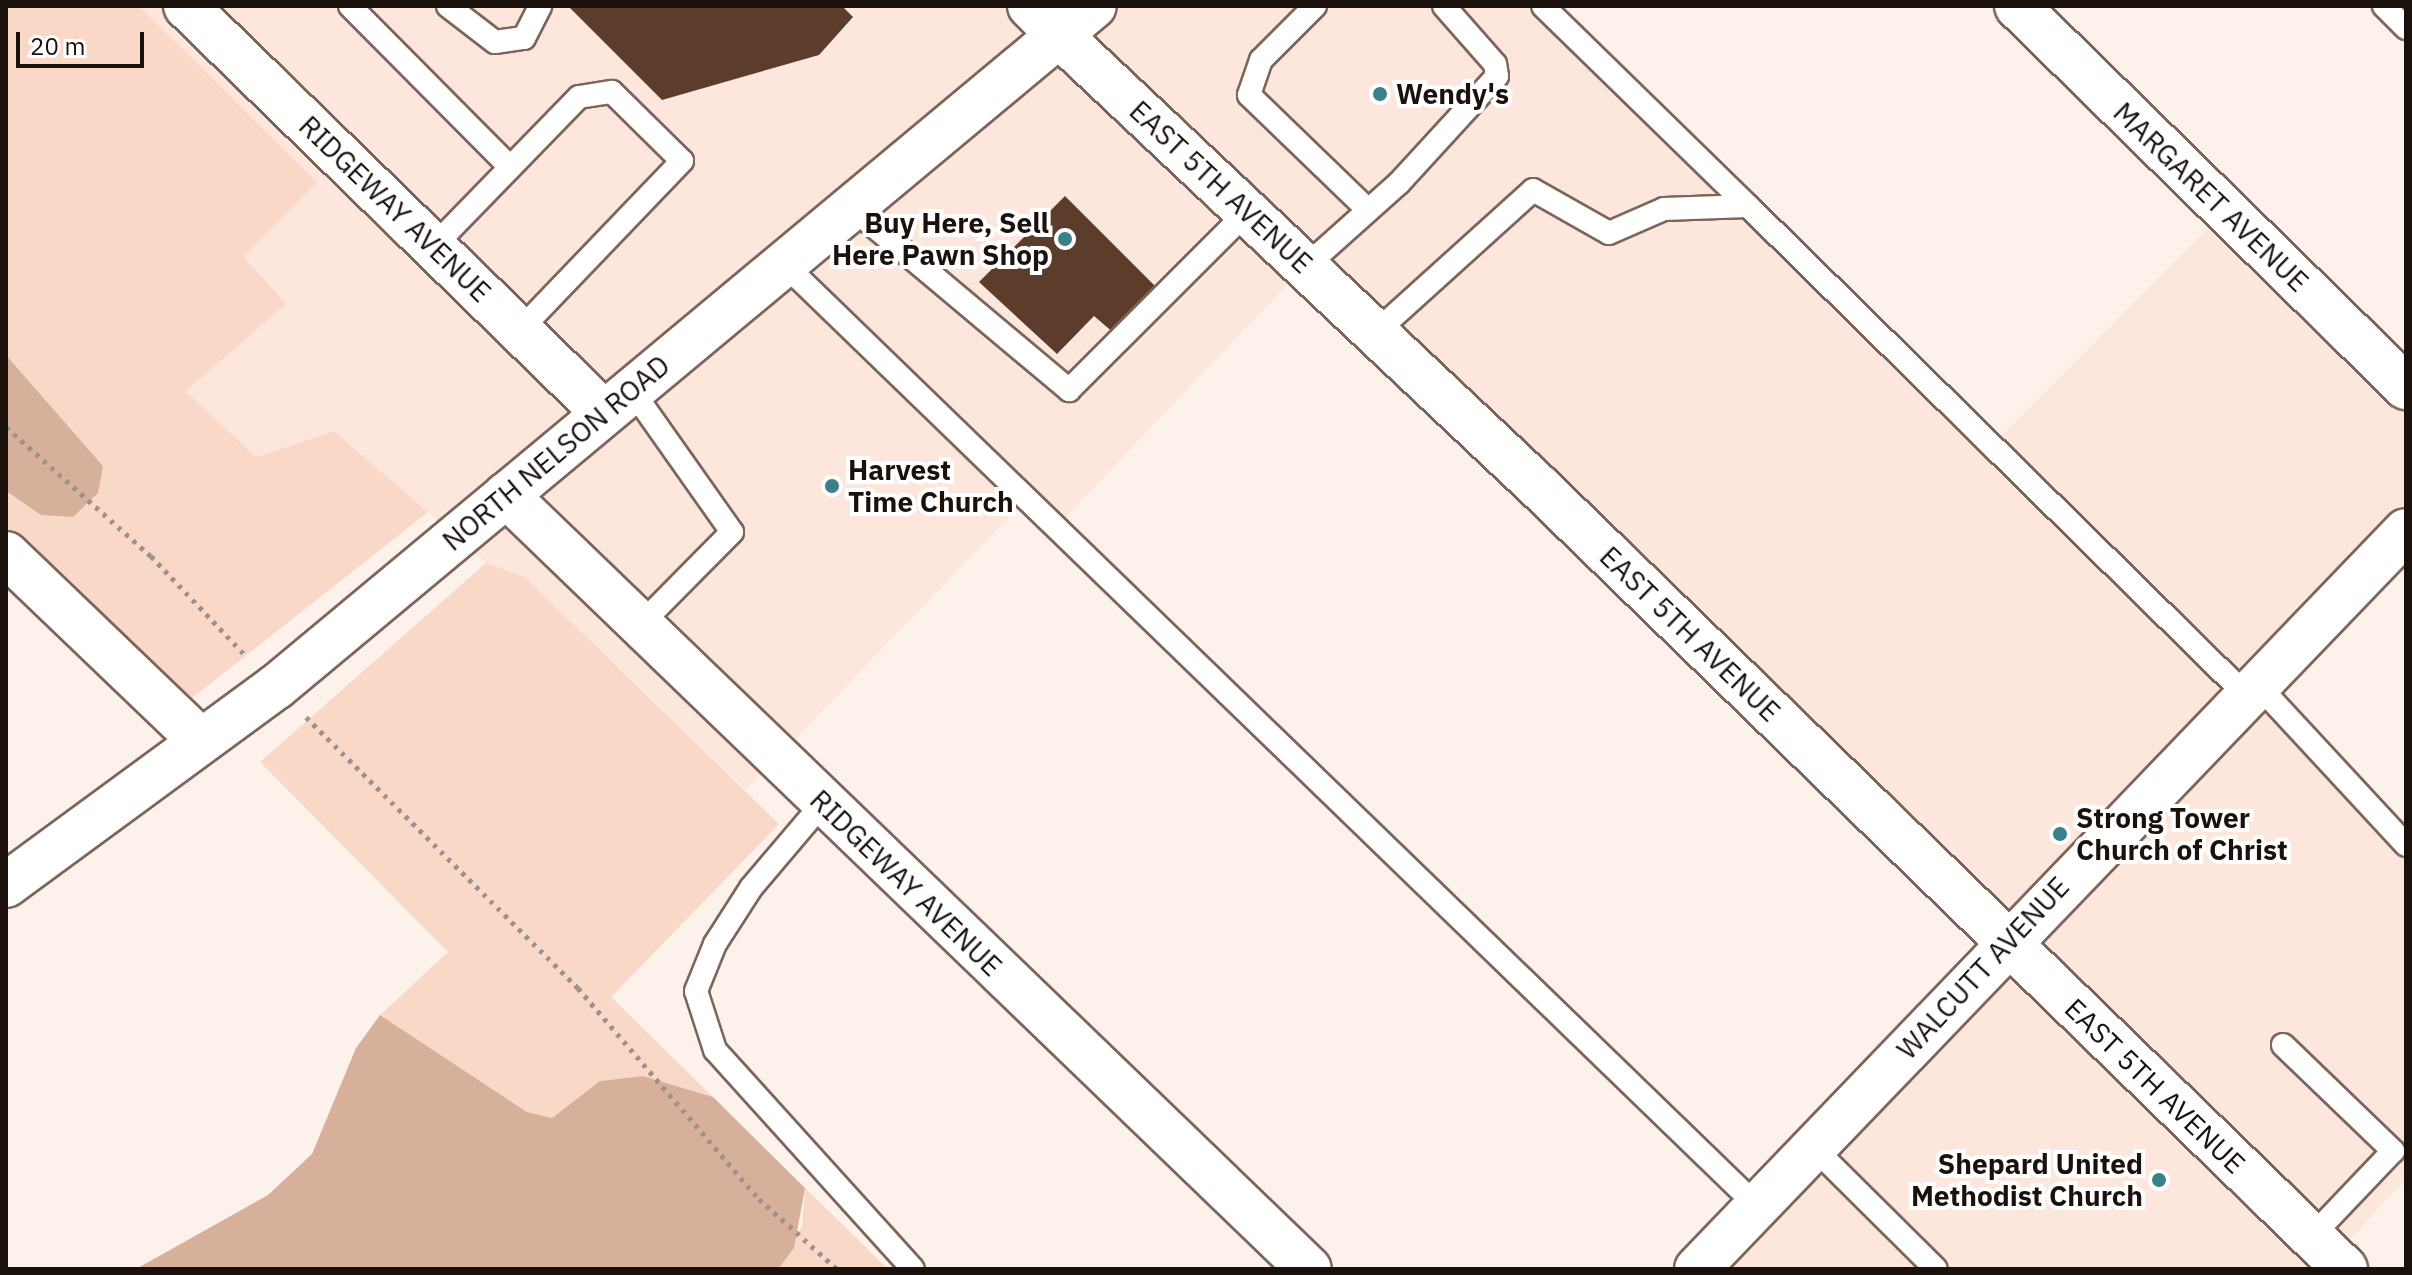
<!DOCTYPE html>
<html>
<head>
<meta charset="utf-8">
<style>
  body { margin:0 }
  #map { position:relative; width:2412px; height:1275px; overflow:hidden; background:#fcf1eb; font-family:"IBM Plex Sans",sans-serif }
  div>[style] { position:absolute }
  [style*='--x'] { left:calc(var(--x)*1px); top:calc(var(--y)*1px); width:calc(var(--w)*1px); rotate:calc(var(--a)*1deg) }
  .built>* { inset:0; background:#fde7dd }
  .green>* { inset:0; background:#fad8c7 }
  .forest>* { inset:0; background:#d7b09c }
  .building>* { inset:0; background:#5c3c2b }
  .path>* { height:5px; margin-top:-2.5px; transform-origin:0; background:repeating-linear-gradient(90deg,#9c918c 0 4px,transparent 0 10px) }
  .roads { filter:drop-shadow(2px 0 #7d6559) drop-shadow(-2px 0 #7d6559) drop-shadow(0 2px #7d6559) drop-shadow(0 -2px #7d6559) }
  .service>* { height:22px; margin:-11px; padding:0 11px; transform-origin:11px; border-radius:11px; background:#fff }
  .minor>* { height:44px; margin:-22px; padding:0 22px; transform-origin:22px; border-radius:22px; background:#fff }
  .secondary>* { height:44px; margin:-22px; padding:0 22px; transform-origin:22px; border-radius:22px; background:#fff }
  .primary>* { height:44px; margin:-22px; padding:0 22px; transform-origin:22px; border-radius:22px; background:#fff }
  .dots>* { width:22px; height:22px; translate:-50% -50%; box-sizing:border-box; border:4px solid #fff; border-radius:50% }
  span { translate:-50% -50%; white-space:nowrap; text-align:center; line-height:1.15; -webkit-text-stroke:8px #fff; paint-order:stroke }
  .poi-label { font-size:28px; color:#1a110d; font-weight:700 }
  .left { translate:0 -50%; text-align:left }
  .right { translate:-100% -50%; text-align:right }
  .street-label { font-size:28px; color:#1a110d }
  .frame { position:absolute; inset:0; border:8px solid #1a110d; pointer-events:none }
  .scale { position:absolute; left:16px; top:32px; width:128px; height:36px; box-sizing:border-box; border:4px solid #1a110d; border-top:0; padding-left:10px; font-size:24px; line-height:28px; white-space:nowrap; color:#1a110d; -webkit-text-stroke:6px #fff; paint-order:stroke }
</style>
</head>
<body>
<div id="map">
  <div class="built">
    <div style="clip-path:polygon(139px 6px,1543px 6px,1994px 443px,2229px 207px,2406px 379px,2406px 541px,2257px 690px,2406px 834px,2406px 1179px,2328px 1263px,2334px 1269px,1694px 1269px,1995px 951px,1302px 269px,1048px 536px,1019px 507px,746px 790px,525px 577px,486px 563px,335px 431px,256px 457px,186px 390px,286px 304px,243px 257px,316px 182px)"></div>
  </div>
  <div class="green">
    <div style="clip-path:polygon(6px 6px,139px 6px,317px 182px,244px 257px,286px 304px,186px 391px,256px 457px,334px 431px,428px 512px,182px 706px,6px 533px,6px 491px,41px 514px,103px 466px,6px 355px)"></div>
    <div style="clip-path:polygon(486px 563px,525px 577px,779px 824px,611px 997px,713px 1097px,643px 1076px,600px 1081px,552px 1118px,527px 1112px,380px 1015px,448px 952px,260px 762px)"></div>
    <div style="clip-path:polygon(805px 1188px,888px 1269px,778px 1269px,802px 1226px)"></div>
  </div>
  <div class="forest">
    <div style="clip-path:polygon(6px 355px,103px 466px,98px 493px,73px 517px,41px 515px,6px 491px)"></div>
    <div style="clip-path:polygon(380px 1015px,527px 1112px,552px 1118px,600px 1081px,643px 1076px,713px 1097px,805px 1188px,794px 1248px,778px 1269px,136px 1269px,268px 1195px,312px 1154px,356px 1048px)"></div>
  </div>
  <div class="building">
    <div style="clip-path:polygon(568px 6px,842px 6px,853px 17px,819px 55px,662px 100px)"></div>
    <div style="clip-path:polygon(1065px 196px,1158px 289px,1115px 334px,1094px 316px,1057px 354px,979px 282px)"></div>
  </div>
  <div class="path">
    <div style="--x:6;--y:427;--w:194;--a:41.7"></div>
    <div style="--x:151;--y:556;--w:137;--a:46.5"></div>
    <div style="--x:306;--y:717;--w:384;--a:44.9"></div>
    <div style="--x:578;--y:988;--w:278;--a:49.4"></div>
    <div style="--x:759;--y:1199;--w:105;--a:41.9"></div>
  </div>
  <div class="roads">
    <div class="service">
      <div style="--x:350;--y:6;--w:227;--a:45.2"></div>
      <div style="--x:448;--y:6;--w:59;--a:37.5"></div>
      <div style="--x:495;--y:42;--w:29;--a:-8"></div>
      <div style="--x:524;--y:38;--w:36;--a:-63"></div>
      <div style="--x:1315;--y:6;--w:76;--a:135"></div>
      <div style="--x:1261;--y:60;--w:37;--a:109"></div>
      <div style="--x:1249;--y:95;--w:161;--a:44"></div>
      <div style="--x:2384;--y:6;--w:31;--a:45"></div>
      <div style="--x:1748;--y:206;--w:698;--a:44.48"></div>
      <div style="--x:851;--y:207;--w:285;--a:40"></div>
      <div style="--x:1069;--y:390;--w:253;--a:-45"></div>
      <div style="--x:433;--y:247;--w:209;--a:-45.8"></div>
      <div style="--x:579;--y:97;--w:33;--a:-9"></div>
      <div style="--x:612;--y:92;--w:98;--a:44.6"></div>
      <div style="--x:682;--y:161;--w:236;--a:133.8"></div>
      <div style="--x:783;--y:263;--w:1356;--a:44.07"></div>
      <div style="--x:1305;--y:267;--w:126;--a:-41.8"></div>
      <div style="--x:1399;--y:183;--w:145;--a:-47.5"></div>
      <div style="--x:1497;--y:76;--w:12;--a:-99"></div>
      <div style="--x:1495;--y:64;--w:77;--a:-131.3"></div>
      <div style="--x:1375;--y:333;--w:213;--a:-42.1"></div>
      <div style="--x:1533;--y:190;--w:87;--a:29.5"></div>
      <div style="--x:1609;--y:233;--w:60;--a:-23.6"></div>
      <div style="--x:1664;--y:209;--w:84;--a:-2"></div>
      <div style="--x:1748;--y:206;--w:286;--a:-135.7"></div>
      <div style="--x:631;--y:389;--w:175;--a:54.8"></div>
      <div style="--x:732;--y:532;--w:131;--a:134.7"></div>
      <div style="--x:2257;--y:684;--w:219;--a:47.2"></div>
      <div style="--x:823;--y:803;--w:111;--a:130.3"></div>
      <div style="--x:751;--y:888;--w:67;--a:122.7"></div>
      <div style="--x:715;--y:944;--w:51;--a:112"></div>
      <div style="--x:696;--y:991;--w:62;--a:72.1"></div>
      <div style="--x:715;--y:1050;--w:295;--a:47.9"></div>
      <div style="--x:2283;--y:1045;--w:153;--a:43.9"></div>
      <div style="--x:2393;--y:1151;--w:117;--a:133.6"></div>
      <div style="--x:1813;--y:1147;--w:173;--a:44.8"></div>
    </div>
    <div class="minor">
      <div style="--x:186;--y:6;--w:582;--a:44.23"></div>
      <div style="--x:2017;--y:6;--w:545;--a:44.4"></div>
      <div style="--x:506;--y:495;--w:1115;--a:43.95"></div>
      <div style="--x:6;--y:554;--w:270;--a:43.8"></div>
      <div style="--x:1697;--y:1269;--w:1023;--a:-46.15"></div>
    </div>
    <div class="secondary">
      <div style="--x:1059;--y:35;--w:659;--a:43.28"></div>
      <div style="--x:1539;--y:487;--w:1123;--a:44.13"></div>
    </div>
    <div class="primary">
      <div style="--x:1030;--y:6;--w:41;--a:45"></div>
      <div style="--x:6;--y:885;--w:335;--a:-36.3"></div>
      <div style="--x:276;--y:687;--w:1064;--a:-39.78"></div>
    </div>
  </div>
  <div class="dots">
    <div style="left:1380px;top:94px;background:#398187"></div>
    <div style="left:1065px;top:239px;background:#398187"></div>
    <div style="left:832px;top:486px;background:#398187"></div>
    <div style="left:2060px;top:834px;background:#398187"></div>
    <div style="left:2159px;top:1180px;background:#398187"></div>
  </div>
  <div class="poi-label">
    <span class="left" style="left:1396px;top:94px">Wendy's</span>
    <span class="right" style="left:1049px;top:239px">Buy Here, Sell<br>Here Pawn Shop</span>
    <span class="left" style="left:848px;top:486px">Harvest<br>Time Church</span>
    <span class="left" style="left:2076px;top:834px">Strong Tower<br>Church of Christ</span>
    <span class="right" style="left:2143px;top:1180px">Shepard United<br>Methodist Church</span>
  </div>
  <div class="street-label">
    <span style="left:1221px;top:187px;rotate:43deg">EAST 5TH AVENUE</span>
    <span style="left:2211px;top:197px;rotate:44deg">MARGARET AVENUE</span>
    <span style="left:395px;top:209px;rotate:44deg">RIDGEWAY AVENUE</span>
    <span style="left:556px;top:453px;rotate:-40deg">NORTH NELSON ROAD</span>
    <span style="left:1690px;top:634px;rotate:44deg">EAST 5TH AVENUE</span>
    <span style="left:906px;top:883px;rotate:44deg">RIDGEWAY AVENUE</span>
    <span style="left:1983px;top:968px;rotate:-47deg">WALCUTT AVENUE</span>
    <span style="left:2155px;top:1086px;rotate:44deg">EAST 5TH AVENUE</span>
  </div>
  <div class="frame"></div>
  <div class="scale">20 m</div>
</div>
</body>
</html>
